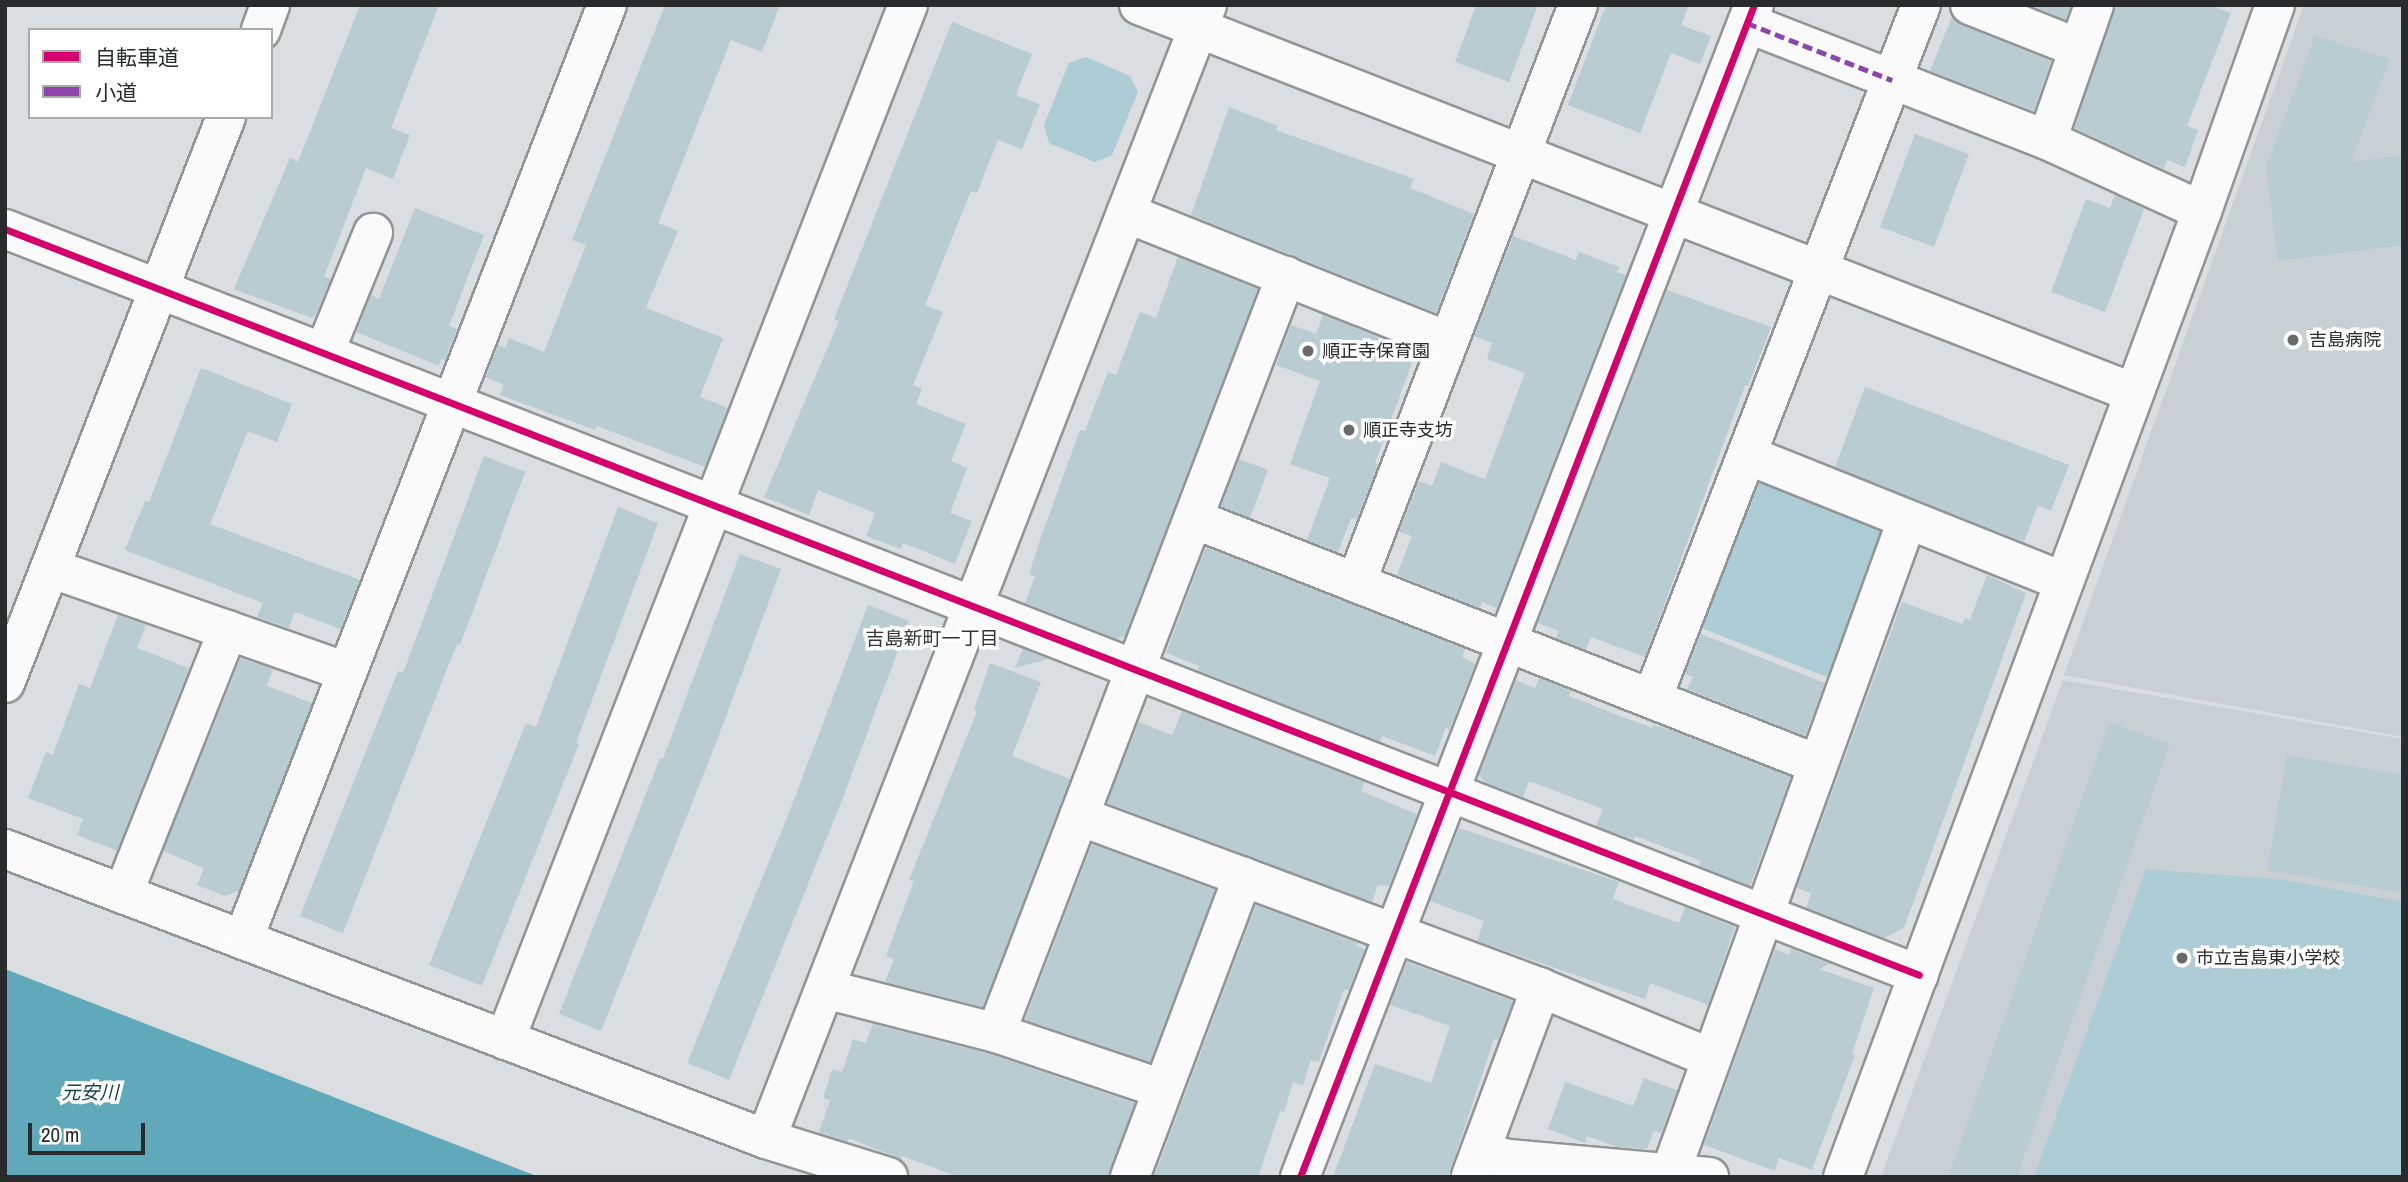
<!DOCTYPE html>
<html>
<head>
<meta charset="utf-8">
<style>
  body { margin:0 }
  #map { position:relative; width:2408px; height:1182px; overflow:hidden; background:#dbdee0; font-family:"Archivo Narrow","Noto Sans JP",sans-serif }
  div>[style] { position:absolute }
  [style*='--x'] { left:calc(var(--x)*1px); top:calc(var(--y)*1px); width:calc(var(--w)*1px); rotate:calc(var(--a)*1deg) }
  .built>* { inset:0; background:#c8d0d3 }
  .green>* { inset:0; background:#aeccd5 }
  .water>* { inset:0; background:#60a9ba }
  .building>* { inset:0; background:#b8ccd2 }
  .roads { filter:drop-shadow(2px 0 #929596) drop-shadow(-2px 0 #929596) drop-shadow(0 2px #929596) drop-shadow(0 -2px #929596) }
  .minor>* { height:38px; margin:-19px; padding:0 19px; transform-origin:19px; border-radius:19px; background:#fafafa }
  .quiet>* { height:5px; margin-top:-2.5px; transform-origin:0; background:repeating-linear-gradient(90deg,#8e44ad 0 10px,transparent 0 15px) }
  .cycleway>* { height:7px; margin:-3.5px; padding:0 3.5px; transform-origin:3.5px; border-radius:3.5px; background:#d6006c }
  .dots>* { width:19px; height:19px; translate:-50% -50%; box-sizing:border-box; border:4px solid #fff; border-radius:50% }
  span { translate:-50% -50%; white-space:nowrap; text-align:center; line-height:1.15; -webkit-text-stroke:7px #fff; paint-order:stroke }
  .poi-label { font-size:18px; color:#282a2b }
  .left { translate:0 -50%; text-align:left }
  .neighbourhood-label { font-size:19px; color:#323637 }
  .water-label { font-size:19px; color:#17434d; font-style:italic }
  .frame { position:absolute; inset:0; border:7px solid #282a2b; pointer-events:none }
  .legend { position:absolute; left:28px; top:28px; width:245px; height:91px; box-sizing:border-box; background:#fff; border:2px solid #a9aaaa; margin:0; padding:9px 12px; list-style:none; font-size:21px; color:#282a2b }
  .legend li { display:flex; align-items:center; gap:14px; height:35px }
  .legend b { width:35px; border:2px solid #a9aaaa }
  .scale { position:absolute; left:28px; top:1123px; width:117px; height:32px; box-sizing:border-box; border:4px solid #282a2b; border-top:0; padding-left:9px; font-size:21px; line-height:24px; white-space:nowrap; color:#282a2b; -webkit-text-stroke:5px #fff; paint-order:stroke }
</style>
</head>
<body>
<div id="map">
  <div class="built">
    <div style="clip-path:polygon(2304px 5px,2403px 5px,2403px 737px,2064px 675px)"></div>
    <div style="clip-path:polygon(2063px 680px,2403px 739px,2403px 1177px,1881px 1177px)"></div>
  </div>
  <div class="green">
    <div style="clip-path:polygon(1086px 57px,1130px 76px,1138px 92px,1112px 155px,1095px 162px,1049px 143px,1044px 125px,1069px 63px)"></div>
    <div style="clip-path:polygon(1769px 478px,1886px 526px,1837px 681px,1691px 624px,1743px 490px)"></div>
    <div style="clip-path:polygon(2146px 869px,2285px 880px,2403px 902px,2403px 1177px,2034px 1177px)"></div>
  </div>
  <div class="water">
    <div style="clip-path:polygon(5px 969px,539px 1177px,5px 1177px)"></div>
  </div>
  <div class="building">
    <div style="clip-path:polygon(360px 5px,439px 5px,391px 128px,410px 135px,393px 179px,366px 168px,324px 277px,331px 279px,315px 316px,312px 318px,234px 289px,290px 158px,298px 162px)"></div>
    <div style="clip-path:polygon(665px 5px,780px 5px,762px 52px,731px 40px,658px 223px,678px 231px,646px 308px,723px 338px,700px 397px,728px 408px,705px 467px,597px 426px,595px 430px,500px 395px,504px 385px,486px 377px,498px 345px,505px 348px,509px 338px,544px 352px,586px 245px,572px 240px)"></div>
    <div style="clip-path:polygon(1476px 5px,1538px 5px,1509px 82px,1455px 62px)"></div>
    <div style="clip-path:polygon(1606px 5px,1689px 5px,1681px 25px,1711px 36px,1700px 64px,1671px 53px,1640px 133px,1568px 105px)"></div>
    <div style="clip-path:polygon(2030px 5px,2071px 5px,2066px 20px)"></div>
    <div style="clip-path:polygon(2115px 5px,2210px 5px,2231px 13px,2187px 126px,2198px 130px,2185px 167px,2167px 160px,2164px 169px,2074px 128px)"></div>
    <div style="clip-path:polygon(1952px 17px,1962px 25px,2051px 61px,2034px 111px,1930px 71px)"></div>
    <div style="clip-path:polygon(952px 22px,1032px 54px,1016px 95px,1040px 104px,1022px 149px,998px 140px,977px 193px,971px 191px,925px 305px,943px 312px,913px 385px,922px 389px,916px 404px,966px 424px,951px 461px,967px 468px,950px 513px,972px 521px,955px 564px,903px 543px,901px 549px,866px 536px,875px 513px,818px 490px,809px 515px,764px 497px,839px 321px,834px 319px)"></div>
    <div style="clip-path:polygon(2315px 36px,2390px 59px,2351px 162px,2403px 155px,2403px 245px,2278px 261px,2266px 167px)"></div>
    <div style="clip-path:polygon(1229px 107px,1278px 126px,1276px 130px,1414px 179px,1410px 188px,1474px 214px,1436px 313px,1191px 215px)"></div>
    <div style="clip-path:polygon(1915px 134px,1969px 154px,1934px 247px,1880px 227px)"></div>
    <div style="clip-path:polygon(2115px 195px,2144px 209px,2105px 312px,2051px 292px,2086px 199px,2110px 208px)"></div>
    <div style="clip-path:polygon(415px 208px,484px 235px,449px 326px,457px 329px,445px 360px,441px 358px,439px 366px,356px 332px,371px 295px,379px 299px)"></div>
    <div style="clip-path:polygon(1513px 236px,1576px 260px,1579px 252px,1619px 267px,1617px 272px,1626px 275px,1497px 608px,1482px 602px,1480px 608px,1397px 575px,1412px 536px,1399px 532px,1419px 481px,1432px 486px,1441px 462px,1485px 479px,1525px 373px,1487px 359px,1492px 343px,1474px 336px)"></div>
    <div style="clip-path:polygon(1178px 257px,1258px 289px,1125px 636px,1116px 639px,1025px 603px,1035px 576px,1029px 574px,1041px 537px,1080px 430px,1085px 431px,1108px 372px,1116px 375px,1140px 312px,1156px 318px)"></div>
    <div style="clip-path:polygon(1667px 290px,1771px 327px,1748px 386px,1745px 385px,1645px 657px,1591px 637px,1586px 650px,1556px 638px,1559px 631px,1538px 623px)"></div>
    <div style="clip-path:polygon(1323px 315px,1416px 352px,1375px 463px,1378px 465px,1357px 519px,1351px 518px,1338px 552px,1307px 540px,1330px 478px,1290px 464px,1320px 381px,1276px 365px,1291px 325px,1316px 334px)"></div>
    <div style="clip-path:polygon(201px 368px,292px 404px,277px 442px,248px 431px,210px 524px,360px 580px,340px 629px,299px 613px,294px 613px,289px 628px,257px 617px,263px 603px,125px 550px,145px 501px,149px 502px)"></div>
    <div style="clip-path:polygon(1865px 387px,2069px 465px,2051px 511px,2038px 505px,2024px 542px,1835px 467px)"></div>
    <div style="clip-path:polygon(484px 456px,525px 472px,460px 645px,457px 644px,343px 933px,300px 916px,398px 671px,403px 673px)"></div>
    <div style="clip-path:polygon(1239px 459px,1268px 470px,1250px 518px,1221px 506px)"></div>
    <div style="clip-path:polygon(618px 507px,658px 523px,576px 743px,579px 744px,482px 986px,429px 965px,526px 723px,536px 727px)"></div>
    <div style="clip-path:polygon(1206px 547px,1465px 649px,1462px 657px,1475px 664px,1449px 731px,1446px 727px,1435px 756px,1382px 736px,1380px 742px,1198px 670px,1199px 666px,1166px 653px)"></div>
    <div style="clip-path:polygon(740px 554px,781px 569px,716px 743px,601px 1031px,559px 1014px,660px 758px,663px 759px)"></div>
    <div style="clip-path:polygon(1987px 575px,2026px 593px,1904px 928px,1884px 938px,1806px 908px,1811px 893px,1797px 888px,1902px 602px,1962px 624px,1965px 618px,1970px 620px)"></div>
    <div style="clip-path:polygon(868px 605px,909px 621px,844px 795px,729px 1080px,687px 1063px,790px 810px)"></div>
    <div style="clip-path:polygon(118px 615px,146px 625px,137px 648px,189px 668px,117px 851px,77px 835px,83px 819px,28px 798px,46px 752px,53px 755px,79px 684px,90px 688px)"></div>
    <div style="clip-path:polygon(1701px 634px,1825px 683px,1805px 736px,1687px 689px,1693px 677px,1685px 674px)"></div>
    <div style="clip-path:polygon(1023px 649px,1048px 659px,1015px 668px)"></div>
    <div style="clip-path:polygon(241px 658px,273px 669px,267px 686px,312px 703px,239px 891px,225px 896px,197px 885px,204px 868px,163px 851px)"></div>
    <div style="clip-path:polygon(990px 663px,1041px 682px,1012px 756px,1070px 779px,983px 1007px,885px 982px,894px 959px,886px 956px,914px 881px,909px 880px,977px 711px,974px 709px)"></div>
    <div style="clip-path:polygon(1539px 678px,1571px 691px,1569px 696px,1652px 728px,1653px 725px,1671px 730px,1791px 777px,1750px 886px,1699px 866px,1701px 861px,1635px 836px,1634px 840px,1596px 826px,1603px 809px,1529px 781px,1523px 797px,1484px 782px,1479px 775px,1516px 680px,1535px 688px)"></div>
    <div style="clip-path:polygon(1182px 711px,1365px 782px,1361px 791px,1417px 814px,1389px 886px,1378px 885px,1372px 902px,1107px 803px,1139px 722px,1172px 735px)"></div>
    <div style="clip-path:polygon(2109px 722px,2170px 744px,2017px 1177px,1948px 1177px)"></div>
    <div style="clip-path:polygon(2287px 755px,2403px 775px,2403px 893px,2267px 870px)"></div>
    <div style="clip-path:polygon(1459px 828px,1619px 882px,1613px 899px,1679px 923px,1685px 907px,1735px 927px,1708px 1005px,1650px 983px,1645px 999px,1477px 941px,1484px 921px,1430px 901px)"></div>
    <div style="clip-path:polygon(1092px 844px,1215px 890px,1150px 1062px,1025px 1020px)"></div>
    <div style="clip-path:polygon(1256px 905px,1357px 943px,1356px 946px,1365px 949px,1349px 990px,1344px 989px,1319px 1062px,1311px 1060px,1303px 1086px,1293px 1082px,1284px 1112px,1280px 1111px,1258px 1177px,1154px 1177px)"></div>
    <div style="clip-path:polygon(1775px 949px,1789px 955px,1791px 949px,1830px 964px,1819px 969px,1874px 988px,1852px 1054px,1855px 1055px,1812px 1170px,1779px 1158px,1775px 1171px,1704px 1145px)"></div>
    <div style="clip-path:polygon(1407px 962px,1513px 1001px,1498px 1040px,1494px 1039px,1448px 1177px,1333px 1177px,1375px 1064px,1431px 1083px,1450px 1026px,1390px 1005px)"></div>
    <div style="clip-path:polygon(873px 1024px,990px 1054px,1135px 1103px,1109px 1177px,959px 1177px,902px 1156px,901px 1159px,849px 1138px,848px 1142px,819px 1132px,830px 1100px,823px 1098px,832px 1069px,842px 1072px,853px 1039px,866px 1043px)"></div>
    <div style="clip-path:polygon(1644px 1078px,1677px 1090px,1661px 1133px,1654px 1131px,1647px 1149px,1617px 1147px,1587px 1136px,1585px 1143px,1548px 1129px,1565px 1082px,1633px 1106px)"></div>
  </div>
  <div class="roads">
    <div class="minor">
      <div style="--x:1139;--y:5;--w:1068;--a:21.3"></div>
      <div style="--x:1970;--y:5;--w:116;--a:21.7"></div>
      <div style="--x:1747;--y:23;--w:322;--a:21.3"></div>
      <div style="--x:2047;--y:140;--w:170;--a:24.6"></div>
      <div style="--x:261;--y:30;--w:27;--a:-70"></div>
      <div style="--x:2047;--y:140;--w:143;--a:-70.8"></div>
      <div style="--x:1126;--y:213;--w:347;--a:21.7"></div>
      <div style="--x:5;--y:229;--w:2054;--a:21.29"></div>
      <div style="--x:324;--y:353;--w:130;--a:-67.8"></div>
      <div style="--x:1747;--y:455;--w:341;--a:21.8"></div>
      <div style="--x:1194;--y:519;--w:669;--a:21.47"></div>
      <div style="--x:50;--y:568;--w:315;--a:19.3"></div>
      <div style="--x:1356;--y:583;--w:619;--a:-68.99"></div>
      <div style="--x:5;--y:683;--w:608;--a:-68.67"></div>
      <div style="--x:1652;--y:699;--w:744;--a:-68.81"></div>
      <div style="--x:1079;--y:816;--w:493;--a:20.4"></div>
      <div style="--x:1541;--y:988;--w:184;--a:22.4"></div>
      <div style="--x:5;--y:849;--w:814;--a:20.86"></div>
      <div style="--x:766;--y:1139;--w:128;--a:17.3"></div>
      <div style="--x:123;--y:894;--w:284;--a:-68.3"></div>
      <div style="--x:243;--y:940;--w:1003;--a:-68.73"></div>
      <div style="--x:825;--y:989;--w:177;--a:14.4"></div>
      <div style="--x:996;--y:1033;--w:175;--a:18.6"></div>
      <div style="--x:996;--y:1033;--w:811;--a:-69.04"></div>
      <div style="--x:505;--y:1040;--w:1111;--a:-68.73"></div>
      <div style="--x:766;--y:1139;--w:1217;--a:-68.75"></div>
      <div style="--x:1480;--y:1152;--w:30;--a:14"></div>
      <div style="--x:1509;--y:1159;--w:201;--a:5.1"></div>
      <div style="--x:1671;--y:1171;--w:692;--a:-70.07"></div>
      <div style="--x:1471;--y:1176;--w:201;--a:-69.6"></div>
      <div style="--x:1130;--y:1177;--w:321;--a:-69.4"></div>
      <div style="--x:1300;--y:1177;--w:1257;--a:-68.83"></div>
      <div style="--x:1843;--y:1177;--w:1031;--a:-69.61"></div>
      <div style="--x:2202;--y:211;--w:219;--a:-70.5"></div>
    </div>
  </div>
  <div class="quiet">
    <div style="--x:1747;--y:23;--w:156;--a:21.5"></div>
  </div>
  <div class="cycleway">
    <div style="--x:5;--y:229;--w:2054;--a:21.29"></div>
    <div style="--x:1300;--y:1177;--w:1257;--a:-68.83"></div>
  </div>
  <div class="dots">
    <div style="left:2293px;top:340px;background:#67696a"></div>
    <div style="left:1308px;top:351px;background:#67696a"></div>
    <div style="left:1349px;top:430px;background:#67696a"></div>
    <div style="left:2182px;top:958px;background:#67696a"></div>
  </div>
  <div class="poi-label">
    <span class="left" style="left:2309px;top:340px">吉島病院</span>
    <span class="left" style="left:1322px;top:351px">順正寺保育園</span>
    <span class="left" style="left:1363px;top:430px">順正寺支坊</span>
    <span class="left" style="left:2196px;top:958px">市立吉島東小学校</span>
  </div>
  <div class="neighbourhood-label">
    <span style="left:932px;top:639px">吉島新町一丁目</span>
  </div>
  <div class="water-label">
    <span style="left:90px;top:1093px">元安川</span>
  </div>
  <div class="frame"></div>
  <ul class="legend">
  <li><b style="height:9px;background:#d6006c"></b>自転車道</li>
  <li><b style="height:9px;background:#8e44ad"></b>小道</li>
  </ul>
  <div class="scale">20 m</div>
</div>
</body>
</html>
